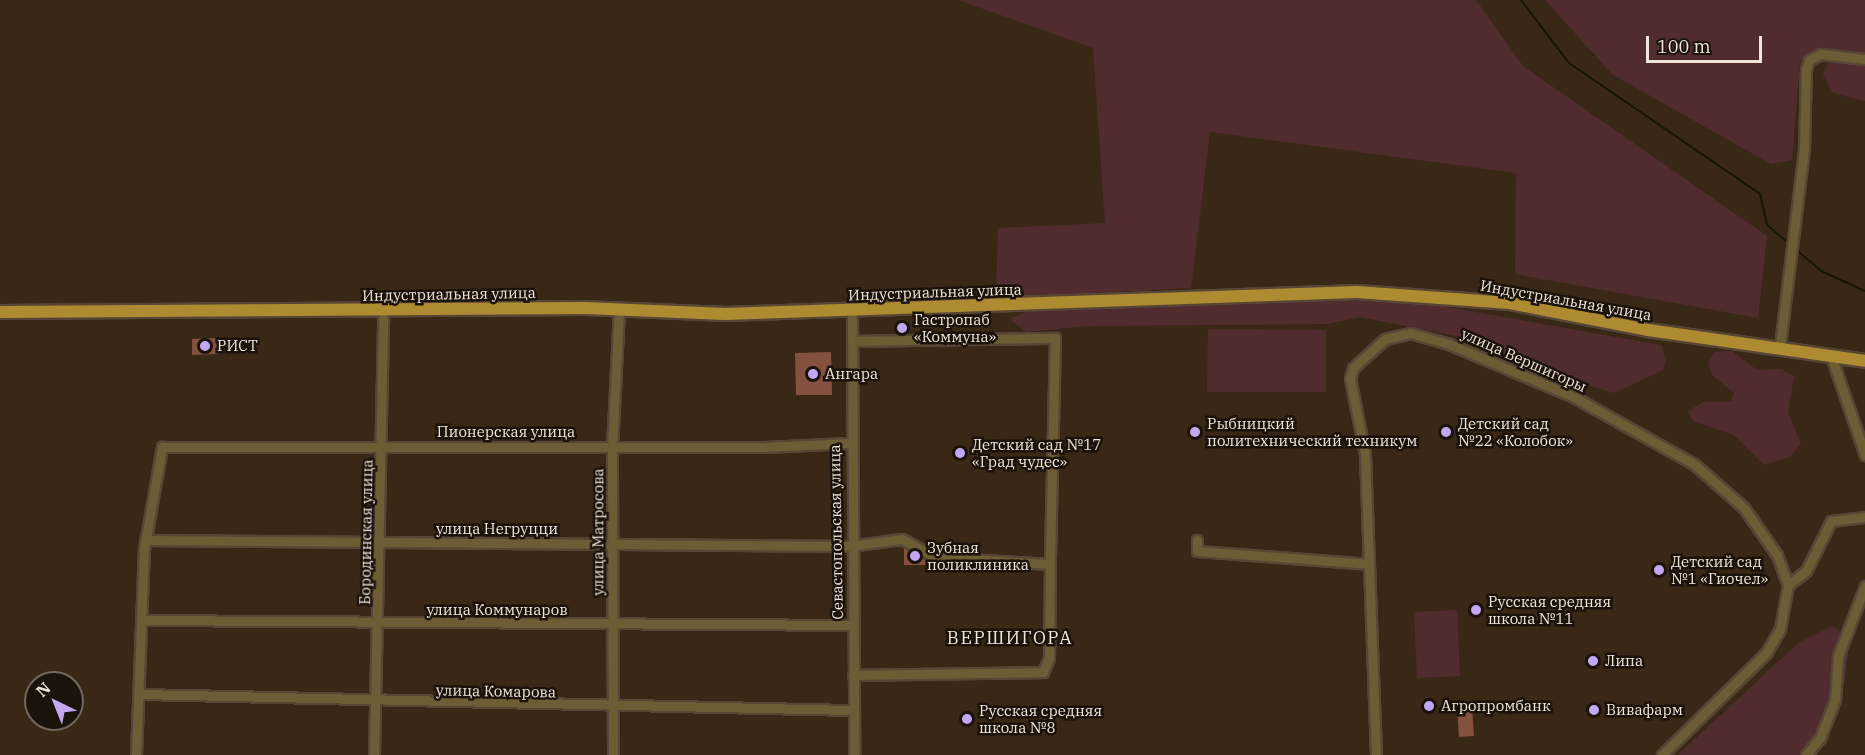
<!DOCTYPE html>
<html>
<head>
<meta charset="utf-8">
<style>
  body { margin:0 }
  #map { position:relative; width:1865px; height:755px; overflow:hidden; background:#3a2817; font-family:"IBM Plex Serif",serif }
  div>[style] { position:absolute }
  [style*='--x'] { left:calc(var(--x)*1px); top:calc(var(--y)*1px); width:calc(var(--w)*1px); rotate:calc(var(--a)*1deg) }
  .green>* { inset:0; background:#502c2f }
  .stream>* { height:2px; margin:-1px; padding:0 1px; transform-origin:1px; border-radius:1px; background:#151500 }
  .building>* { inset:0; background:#845040 }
  .roads { filter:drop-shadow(2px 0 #574636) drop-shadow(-2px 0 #574636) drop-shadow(0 2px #574636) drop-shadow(0 -2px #574636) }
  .minor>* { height:9px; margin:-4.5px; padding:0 4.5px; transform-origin:4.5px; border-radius:4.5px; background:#6d5d35 }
  .major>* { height:12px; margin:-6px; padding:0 6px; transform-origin:6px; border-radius:6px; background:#ae8b30 }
  .dots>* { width:16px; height:16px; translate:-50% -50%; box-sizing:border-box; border:3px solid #1b130b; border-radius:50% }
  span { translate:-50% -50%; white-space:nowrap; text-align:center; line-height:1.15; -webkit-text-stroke:5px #1b130b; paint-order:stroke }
  .street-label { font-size:15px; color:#f1e5da }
  .poi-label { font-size:15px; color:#f1e5da }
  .left { translate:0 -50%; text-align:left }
  .quarter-label { font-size:18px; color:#f1e5da; letter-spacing:1.5px }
  .north { position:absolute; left:24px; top:671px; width:60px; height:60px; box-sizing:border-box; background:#1b130b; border:2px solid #71675e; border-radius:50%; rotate:317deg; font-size:16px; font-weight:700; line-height:24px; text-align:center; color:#f1e5da }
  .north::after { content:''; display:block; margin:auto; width:21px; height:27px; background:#c3a7f2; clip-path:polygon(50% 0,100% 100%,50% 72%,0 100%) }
  .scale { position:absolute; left:1646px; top:36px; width:116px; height:27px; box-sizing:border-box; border:3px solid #f1e5da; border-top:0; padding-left:8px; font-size:18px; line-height:21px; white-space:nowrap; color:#f1e5da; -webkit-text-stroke:4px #1b130b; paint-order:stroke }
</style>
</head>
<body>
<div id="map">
  <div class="green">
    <div style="clip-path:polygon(958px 0,1476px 0,1523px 66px,1767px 236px,1758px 318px,1515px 274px,1516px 173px,1210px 132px,1191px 288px,996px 298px,998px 228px,1105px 223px,1093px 48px)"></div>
    <div style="clip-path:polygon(1545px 0,1865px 0,1865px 54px,1823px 49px,1805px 55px,1800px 62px,1792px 160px,1771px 164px,1613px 75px)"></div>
    <div style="clip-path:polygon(1831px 57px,1865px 63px,1865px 101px,1833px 93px,1823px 74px)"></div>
    <div style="clip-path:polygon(1337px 298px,1419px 302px,1661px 345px,1666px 362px,1663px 370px,1614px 393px,1523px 365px,1476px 340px,1360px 317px,1327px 324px,1089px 326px,1026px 332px,1010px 319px,1036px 308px)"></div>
    <div style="clip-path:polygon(1208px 329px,1326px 330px,1326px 392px,1207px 392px)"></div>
    <div style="clip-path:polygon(1732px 351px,1757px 370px,1781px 369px,1794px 376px,1788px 413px,1801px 443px,1790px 457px,1764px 465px,1734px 435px,1693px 421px,1688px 411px,1703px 402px,1731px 402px,1734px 393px,1712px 375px,1708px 362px,1715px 352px)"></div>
    <div style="clip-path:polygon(1457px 610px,1460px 676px,1417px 678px,1414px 612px)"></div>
    <div style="clip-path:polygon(1832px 626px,1850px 638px,1844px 686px,1801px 755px,1678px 755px,1798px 643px)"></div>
  </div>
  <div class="stream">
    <div style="--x:1521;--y:0;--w:79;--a:52.7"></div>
    <div style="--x:1569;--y:63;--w:232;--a:34.4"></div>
    <div style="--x:1760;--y:194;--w:32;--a:77"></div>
    <div style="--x:1767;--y:225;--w:30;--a:40"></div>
    <div style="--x:1794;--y:248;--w:35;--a:40"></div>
    <div style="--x:1821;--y:271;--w:48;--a:24.4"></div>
  </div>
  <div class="building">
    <div style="clip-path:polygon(217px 338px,218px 354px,192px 355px,192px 339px)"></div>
    <div style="clip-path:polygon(831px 352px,832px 395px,796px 395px,795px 353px)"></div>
    <div style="clip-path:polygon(904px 548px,927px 561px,927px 565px,904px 565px)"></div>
    <div style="clip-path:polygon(1472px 706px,1474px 736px,1459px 737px,1457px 707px)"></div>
  </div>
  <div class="roads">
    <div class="minor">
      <div style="--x:852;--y:310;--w:445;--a:89.7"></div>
      <div style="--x:853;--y:341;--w:202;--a:-0.9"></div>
      <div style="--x:1055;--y:338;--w:226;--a:91.3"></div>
      <div style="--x:1780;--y:345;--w:197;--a:-83"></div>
      <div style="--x:1804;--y:149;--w:80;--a:-88.6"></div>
      <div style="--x:1806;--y:69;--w:9;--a:-72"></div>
      <div style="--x:1809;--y:60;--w:13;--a:-27"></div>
      <div style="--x:1821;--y:54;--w:44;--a:6.5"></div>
      <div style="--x:1831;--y:356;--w:105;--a:71"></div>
      <div style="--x:145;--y:540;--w:704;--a:0.49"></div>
      <div style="--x:849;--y:546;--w:53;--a:-7.5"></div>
      <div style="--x:902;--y:539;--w:37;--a:29"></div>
      <div style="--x:934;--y:557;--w:116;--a:3.5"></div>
      <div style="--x:1050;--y:564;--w:94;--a:90.6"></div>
      <div style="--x:1049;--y:658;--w:15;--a:113"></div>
      <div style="--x:1043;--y:672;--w:190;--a:179.1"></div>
      <div style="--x:1197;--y:540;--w:11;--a:90"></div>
      <div style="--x:1197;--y:551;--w:171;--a:4.3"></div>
      <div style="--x:1788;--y:585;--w:23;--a:-38"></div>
      <div style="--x:1806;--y:571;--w:56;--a:-63.4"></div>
      <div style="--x:1831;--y:521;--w:34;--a:-7"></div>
      <div style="--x:141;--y:620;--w:711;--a:0.4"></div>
      <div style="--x:140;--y:694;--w:713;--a:1.29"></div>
      <div style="--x:136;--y:755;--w:206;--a:-87.8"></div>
      <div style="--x:144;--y:549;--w:104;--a:-80"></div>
      <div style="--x:162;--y:447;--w:603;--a:0"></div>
      <div style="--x:765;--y:447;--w:84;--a:-2.7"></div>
      <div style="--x:374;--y:755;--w:445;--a:-88.8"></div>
      <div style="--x:613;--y:755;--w:307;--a:-90.2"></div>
      <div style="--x:612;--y:448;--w:139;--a:-87.1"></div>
      <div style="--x:1376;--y:755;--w:301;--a:-92.1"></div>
      <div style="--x:1365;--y:454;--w:77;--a:-101.2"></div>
      <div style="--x:1350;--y:378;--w:10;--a:-73"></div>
      <div style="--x:1353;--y:368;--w:43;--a:-42.2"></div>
      <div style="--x:1385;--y:339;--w:26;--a:-13"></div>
      <div style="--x:1410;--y:333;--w:41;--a:15.8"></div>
      <div style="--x:1449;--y:344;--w:136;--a:23"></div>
      <div style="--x:1574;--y:397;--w:137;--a:29.2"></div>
      <div style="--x:1694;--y:464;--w:67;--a:41.3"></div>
      <div style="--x:1744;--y:508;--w:57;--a:54.9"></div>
      <div style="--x:1777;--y:555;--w:32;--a:70"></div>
      <div style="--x:1788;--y:585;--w:45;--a:100.3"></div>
      <div style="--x:1780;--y:629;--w:28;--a:120"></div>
      <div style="--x:1766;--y:653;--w:146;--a:135.6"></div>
      <div style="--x:1806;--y:755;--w:22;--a:-51"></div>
      <div style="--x:1820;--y:738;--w:41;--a:-68.5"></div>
      <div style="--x:1835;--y:700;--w:44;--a:-86.1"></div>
      <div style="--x:1838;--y:656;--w:75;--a:-68.9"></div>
    </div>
    <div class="major">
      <div style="--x:0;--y:312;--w:585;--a:-0.39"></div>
      <div style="--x:585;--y:308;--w:140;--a:2.5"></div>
      <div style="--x:725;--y:314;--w:632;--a:-1.99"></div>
      <div style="--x:1357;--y:292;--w:153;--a:4.1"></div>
      <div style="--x:1510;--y:303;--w:141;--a:11.1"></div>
      <div style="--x:1648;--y:330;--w:219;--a:8.1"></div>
    </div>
  </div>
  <div class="dots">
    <div style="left:902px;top:328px;background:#c3a7f2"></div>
    <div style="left:205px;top:346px;background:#c3a7f2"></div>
    <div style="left:813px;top:374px;background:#c3a7f2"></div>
    <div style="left:1195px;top:432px;background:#c3a7f2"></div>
    <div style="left:1446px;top:432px;background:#c3a7f2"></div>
    <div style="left:960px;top:453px;background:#c3a7f2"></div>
    <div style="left:915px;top:556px;background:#c3a7f2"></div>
    <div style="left:1659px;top:570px;background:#c3a7f2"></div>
    <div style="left:1476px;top:610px;background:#c3a7f2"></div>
    <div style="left:1593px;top:661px;background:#c3a7f2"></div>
    <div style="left:1429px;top:706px;background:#c3a7f2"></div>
    <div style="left:1594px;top:710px;background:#c3a7f2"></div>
    <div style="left:967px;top:719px;background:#c3a7f2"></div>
  </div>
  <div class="street-label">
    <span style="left:935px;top:292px;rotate:-2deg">Индустриальная улица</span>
    <span style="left:449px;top:294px;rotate:-1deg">Индустриальная улица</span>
    <span style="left:1566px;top:300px;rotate:10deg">Индустриальная улица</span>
    <span style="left:1524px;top:360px;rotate:24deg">улица Вершигоры</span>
    <span style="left:506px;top:432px">Пионерская улица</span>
    <span style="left:497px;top:529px">улица Негруцци</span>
    <span style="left:366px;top:532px;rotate:-89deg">Бородинская улица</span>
    <span style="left:598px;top:532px;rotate:-90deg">улица Матросова</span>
    <span style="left:836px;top:532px;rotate:-91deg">Севастопольская улица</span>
    <span style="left:497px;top:610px">улица Коммунаров</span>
    <span style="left:496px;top:691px;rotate:1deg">улица Комарова</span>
  </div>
  <div class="poi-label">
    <span class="left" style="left:914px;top:328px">Гастропаб<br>«Коммуна»</span>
    <span class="left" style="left:217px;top:346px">РИСТ</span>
    <span class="left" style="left:825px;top:374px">Ангара</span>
    <span class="left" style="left:1207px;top:432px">Рыбницкий<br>политехнический техникум</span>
    <span class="left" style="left:1458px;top:432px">Детский сад<br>№22 «Колобок»</span>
    <span class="left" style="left:972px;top:453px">Детский сад №17<br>«Град чудес»</span>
    <span class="left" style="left:927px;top:556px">Зубная<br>поликлиника</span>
    <span class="left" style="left:1671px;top:570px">Детский сад<br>№1 «Гиочел»</span>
    <span class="left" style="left:1488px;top:610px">Русская средняя<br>школа №11</span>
    <span class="left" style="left:1605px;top:661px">Липа</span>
    <span class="left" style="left:1441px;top:706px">Агропромбанк</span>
    <span class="left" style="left:979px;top:719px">Русская средняя<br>школа №8</span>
    <span class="left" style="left:1606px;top:710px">Вивафарм</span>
  </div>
  <div class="quarter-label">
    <span style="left:1010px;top:638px">ВЕРШИГОРА</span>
  </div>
  <div class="north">N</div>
  <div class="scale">100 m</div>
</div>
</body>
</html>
